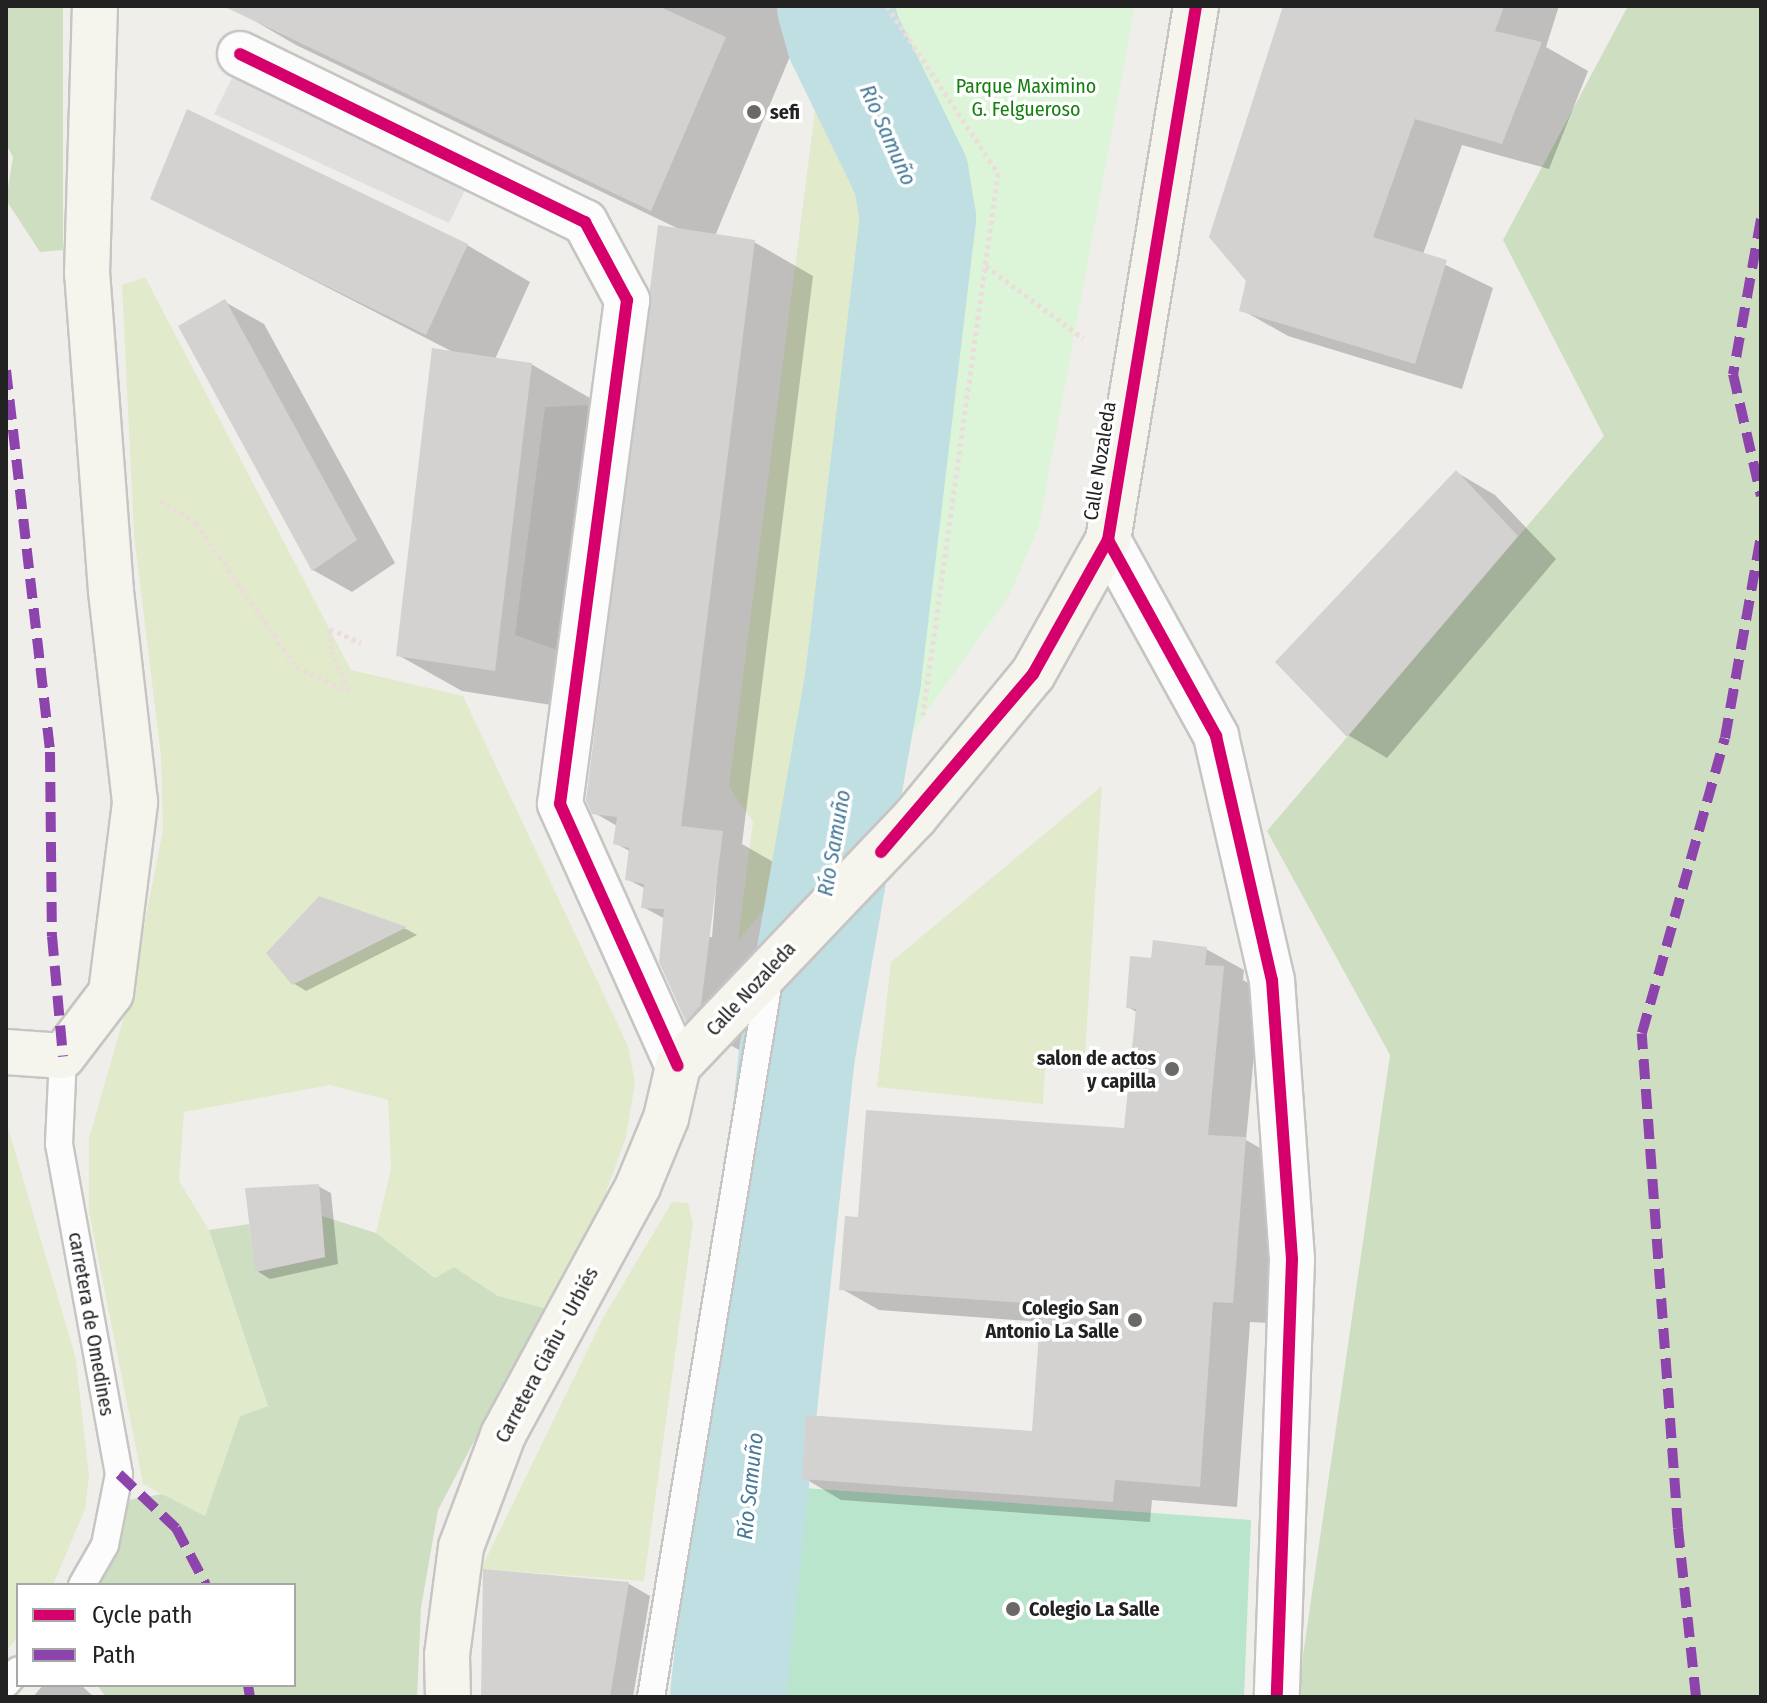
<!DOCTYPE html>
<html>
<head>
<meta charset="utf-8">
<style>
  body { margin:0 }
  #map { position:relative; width:1767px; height:1703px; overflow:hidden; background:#f0eeeb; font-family:"Fira Sans Condensed",sans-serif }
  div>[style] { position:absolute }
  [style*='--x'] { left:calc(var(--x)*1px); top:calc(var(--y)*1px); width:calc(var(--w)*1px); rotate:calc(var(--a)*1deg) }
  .grass>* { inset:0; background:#e1ebcb }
  .forest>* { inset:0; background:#cedec1 }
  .park>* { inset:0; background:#dcf4d8 }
  .pitch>* { inset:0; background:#b8e5cc }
  .parking>* { inset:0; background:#e0dfde }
  .shadow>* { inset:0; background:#0003 }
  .river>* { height:116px; margin:-58px; padding:0 58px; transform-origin:58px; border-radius:58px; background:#c0dfe2 }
  .building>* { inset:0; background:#d4d2d0 }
  .path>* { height:5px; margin-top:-2.5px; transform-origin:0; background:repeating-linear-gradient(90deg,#ecdcdc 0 4px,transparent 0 8px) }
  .roads { filter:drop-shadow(2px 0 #c6c5c3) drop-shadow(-2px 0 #c6c5c3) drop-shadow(0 2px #c6c5c3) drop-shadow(0 -2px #c6c5c3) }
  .lane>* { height:26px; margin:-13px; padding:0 13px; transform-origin:13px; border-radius:13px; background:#fdfcfc }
  .street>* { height:44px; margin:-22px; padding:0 22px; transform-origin:22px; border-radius:22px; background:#fdfcfc }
  .secondary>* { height:44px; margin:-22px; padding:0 22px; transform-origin:22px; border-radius:22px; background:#f5f4ed }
  .quiet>* { height:10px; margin-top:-5px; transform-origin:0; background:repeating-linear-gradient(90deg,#8e44ad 0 20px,transparent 0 30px) }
  .cycleway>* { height:12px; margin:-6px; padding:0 6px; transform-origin:6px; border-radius:6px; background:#d6006c }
  .dots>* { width:22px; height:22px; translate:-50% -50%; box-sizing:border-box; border:4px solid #fff; border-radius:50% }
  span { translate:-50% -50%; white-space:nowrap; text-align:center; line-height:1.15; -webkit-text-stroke:7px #fff; paint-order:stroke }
  .park-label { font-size:20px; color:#14810f }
  .poi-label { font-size:20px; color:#222; font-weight:700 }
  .left { translate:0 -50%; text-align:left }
  .right { translate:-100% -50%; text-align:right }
  .street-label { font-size:20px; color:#222 }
  .water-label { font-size:22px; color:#467a98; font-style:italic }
  .frame { position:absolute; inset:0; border:8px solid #222; pointer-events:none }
  .legend { position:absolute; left:16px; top:1583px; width:280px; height:104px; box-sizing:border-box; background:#fff; border:2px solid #a7a7a7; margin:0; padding:10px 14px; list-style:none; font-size:24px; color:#222 }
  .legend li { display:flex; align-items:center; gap:16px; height:40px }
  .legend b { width:40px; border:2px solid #a7a7a7 }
</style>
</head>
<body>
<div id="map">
  <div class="grass">
    <div style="clip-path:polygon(822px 55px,914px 194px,837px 826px,738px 940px,753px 822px,729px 787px)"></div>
    <div style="clip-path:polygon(145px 277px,351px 670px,463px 696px,628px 1046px,635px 1083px,626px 1137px,603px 1201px,544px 1308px,498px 1296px,454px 1267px,436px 1278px,376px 1233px,391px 1168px,388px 1100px,330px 1085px,184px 1112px,179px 1181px,209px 1230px,268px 1406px,240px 1416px,205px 1517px,143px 1484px,89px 1212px,89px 1138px,131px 992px,163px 830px,161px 757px,134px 535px,122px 285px)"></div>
    <div style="clip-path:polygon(1102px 786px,1085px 1056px,1046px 1055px,1043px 1104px,877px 1087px,891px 962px)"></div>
    <div style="clip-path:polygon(6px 1121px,76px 1359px,89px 1475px,85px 1509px,53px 1585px,18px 1585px,18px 1637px,6px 1651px)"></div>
    <div style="clip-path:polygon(672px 1202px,688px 1203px,693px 1224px,644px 1581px,481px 1569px,603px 1318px)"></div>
  </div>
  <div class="forest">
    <div style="clip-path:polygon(6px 6px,63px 6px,63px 250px,40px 252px,6px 200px,13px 157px,6px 144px)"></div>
    <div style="clip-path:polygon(1628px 6px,1761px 6px,1761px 1697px,1297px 1697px,1390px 1055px,1267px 831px,1604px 436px,1503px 240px)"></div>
    <div style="clip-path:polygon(322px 1216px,376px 1233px,435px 1278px,454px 1267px,498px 1296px,544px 1308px,438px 1510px,421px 1608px,417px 1697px,106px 1697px,97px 1685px,294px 1685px,294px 1585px,93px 1585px,122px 1501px,162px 1494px,205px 1516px,240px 1416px,268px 1406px,209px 1230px,249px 1224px,256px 1272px,325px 1257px)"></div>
  </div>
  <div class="park">
    <div style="clip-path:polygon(854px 6px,1135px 6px,1039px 526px,1010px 594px,883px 774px,970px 180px,858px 22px)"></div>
  </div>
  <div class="pitch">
    <div style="clip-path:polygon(790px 1487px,1251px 1520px,1244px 1697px,771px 1697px)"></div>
  </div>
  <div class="parking">
    <div style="clip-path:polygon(233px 76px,467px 186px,449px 223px,214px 114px)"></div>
    <div style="clip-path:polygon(594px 405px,560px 651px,515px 635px,545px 407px)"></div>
  </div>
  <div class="shadow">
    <div style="clip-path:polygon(evenodd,238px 6px,811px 6px,715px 236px,754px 242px,813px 276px,742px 844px,782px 867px,760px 1039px,746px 1054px,687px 1020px,665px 919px,643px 907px,646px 889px,627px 879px,631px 852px,615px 843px,617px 826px,593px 812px,681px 230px,296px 45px,236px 10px,238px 6px,720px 838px,712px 937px,708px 937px,720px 838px)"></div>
    <div style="clip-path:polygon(1284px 6px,1559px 6px,1546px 47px,1588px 71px,1549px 169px,1462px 145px,1423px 254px,1493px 288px,1462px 389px,1288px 336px,1242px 310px)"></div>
    <div style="clip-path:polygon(153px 198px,467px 245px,530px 282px,495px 359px,531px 364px,595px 401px,558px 706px,462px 691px,398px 655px,455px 353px)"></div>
    <div style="clip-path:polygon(225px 302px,264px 324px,395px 563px,352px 592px,313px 570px)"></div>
    <div style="clip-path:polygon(1456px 472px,1495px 495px,1556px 559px,1387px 758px,1348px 735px)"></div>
    <div style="clip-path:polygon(319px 898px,406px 929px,417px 935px,306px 991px,293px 983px)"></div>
    <div style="clip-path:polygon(1206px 949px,1244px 970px,1243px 980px,1260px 990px,1246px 1140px,1283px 1161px,1270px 1323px,1250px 1322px,1237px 1507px,1152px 1500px,1150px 1522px,841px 1500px,804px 1478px,1033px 1434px,1042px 1322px,879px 1310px,842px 1289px,860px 1219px,1126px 1131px,1138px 1013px,1128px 1007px,1153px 960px)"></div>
    <div style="clip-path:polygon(318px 1186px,331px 1193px,338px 1264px,270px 1279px,257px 1271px)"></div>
    <div style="clip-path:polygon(629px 1584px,650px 1596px,633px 1697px,483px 1697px)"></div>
    <div style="clip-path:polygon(43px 1685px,81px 1685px,94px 1697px,33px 1697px)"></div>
  </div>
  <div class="river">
    <div style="--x:728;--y:1697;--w:647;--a:-83.88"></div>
    <div style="--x:797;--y:1054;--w:381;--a:-80"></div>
    <div style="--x:863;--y:679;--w:464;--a:-83.2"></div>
    <div style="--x:918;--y:218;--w:43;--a:-99.5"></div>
    <div style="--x:911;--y:176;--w:153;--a:-115.9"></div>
    <div style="--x:844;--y:38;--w:33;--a:-106"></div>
  </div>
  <div class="building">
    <div style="clip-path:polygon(223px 6px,658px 6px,726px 37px,651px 211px)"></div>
    <div style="clip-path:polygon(1283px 6px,1504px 6px,1495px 31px,1542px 42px,1502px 144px,1415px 119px,1373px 237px,1447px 260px,1415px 364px,1239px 311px,1246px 281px,1209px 237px)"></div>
    <div style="clip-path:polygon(187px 109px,468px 244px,426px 335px,150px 199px)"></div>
    <div style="clip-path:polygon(658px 225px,755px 240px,681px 826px,723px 831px,701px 1005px,686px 1022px,659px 962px,664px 909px,641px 908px,644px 884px,625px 880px,629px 848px,613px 844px,617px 817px,592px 814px,586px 800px)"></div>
    <div style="clip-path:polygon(225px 299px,357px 540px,312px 571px,178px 326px)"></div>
    <div style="clip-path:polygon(432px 348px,532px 363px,495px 671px,396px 656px)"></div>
    <div style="clip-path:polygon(1456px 470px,1518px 536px,1347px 737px,1275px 662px)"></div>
    <div style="clip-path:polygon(319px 896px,407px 927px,292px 985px,266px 953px)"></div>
    <div style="clip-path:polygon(1153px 940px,1207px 947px,1205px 965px,1224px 966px,1208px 1135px,1246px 1137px,1233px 1303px,1213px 1302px,1200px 1487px,1115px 1480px,1113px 1502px,802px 1479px,806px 1415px,1032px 1431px,1041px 1304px,839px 1290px,845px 1216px,858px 1217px,866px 1110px,1124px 1128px,1136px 1009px,1126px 1008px,1130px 956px,1151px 958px)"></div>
    <div style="clip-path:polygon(319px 1184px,325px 1257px,255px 1272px,245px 1188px)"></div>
    <div style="clip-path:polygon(483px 1569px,629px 1582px,610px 1697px,481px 1697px)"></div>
  </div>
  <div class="path">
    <div style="--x:887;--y:6;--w:201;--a:56.4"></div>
    <div style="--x:998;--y:173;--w:547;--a:97.88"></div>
    <div style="--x:986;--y:266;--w:121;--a:36.6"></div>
    <div style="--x:160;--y:500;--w:43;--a:32.6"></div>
    <div style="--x:196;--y:523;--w:175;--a:55.2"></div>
    <div style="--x:296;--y:667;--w:58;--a:24.4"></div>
    <div style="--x:349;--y:691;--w:46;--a:-113.2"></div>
    <div style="--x:331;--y:649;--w:20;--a:-93"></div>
    <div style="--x:330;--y:629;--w:34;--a:24"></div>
  </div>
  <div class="roads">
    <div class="lane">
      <div style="--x:63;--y:1056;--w:88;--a:92.6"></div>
      <div style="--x:59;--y:1144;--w:335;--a:79.7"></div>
      <div style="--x:119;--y:1474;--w:72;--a:101.2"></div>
      <div style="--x:105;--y:1545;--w:46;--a:119.9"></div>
      <div style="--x:6;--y:1684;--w:18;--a:-49"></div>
      <div style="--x:651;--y:1697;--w:733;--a:-80.65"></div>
    </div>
    <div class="street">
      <div style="--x:240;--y:54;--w:384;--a:26"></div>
      <div style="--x:585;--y:222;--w:89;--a:61.7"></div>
      <div style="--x:627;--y:300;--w:508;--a:97.57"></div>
      <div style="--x:560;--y:804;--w:287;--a:65.8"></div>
      <div style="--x:1108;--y:540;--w:224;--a:61.1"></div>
      <div style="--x:1216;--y:736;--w:250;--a:77.1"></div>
      <div style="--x:1272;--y:980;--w:280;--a:85.9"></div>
      <div style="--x:1292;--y:1259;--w:438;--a:92"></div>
    </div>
    <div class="secondary">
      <div style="--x:6;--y:1052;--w:57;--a:4"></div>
      <div style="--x:63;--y:1056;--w:79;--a:-52.7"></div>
      <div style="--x:111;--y:993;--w:193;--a:-82.8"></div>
      <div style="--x:135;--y:802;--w:212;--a:-96.5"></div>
      <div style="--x:111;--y:591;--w:318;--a:-94.3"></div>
      <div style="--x:87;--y:274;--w:268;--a:-88.3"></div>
      <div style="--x:448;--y:1697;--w:42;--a:-91.4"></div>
      <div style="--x:447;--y:1655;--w:109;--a:-82.6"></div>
      <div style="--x:461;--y:1547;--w:120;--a:-69.4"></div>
      <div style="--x:503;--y:1435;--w:283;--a:-61.5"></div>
      <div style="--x:638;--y:1186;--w:74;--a:-67.6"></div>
      <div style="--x:666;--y:1118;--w:53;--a:-77"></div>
      <div style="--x:678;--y:1066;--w:344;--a:-46.4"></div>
      <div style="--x:915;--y:817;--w:185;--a:-50.5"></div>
      <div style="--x:1033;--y:674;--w:154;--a:-60.8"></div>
      <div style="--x:1108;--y:540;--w:541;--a:-80.64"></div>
    </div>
  </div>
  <div class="quiet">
    <div style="--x:1761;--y:219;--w:158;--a:100.2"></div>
    <div style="--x:1733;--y:374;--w:125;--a:77.1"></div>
    <div style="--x:6;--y:370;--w:385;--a:83.4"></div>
    <div style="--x:50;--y:752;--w:184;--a:89.4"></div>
    <div style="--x:52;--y:936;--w:121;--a:84.8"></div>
    <div style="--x:119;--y:1474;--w:79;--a:43.5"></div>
    <div style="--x:176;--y:1528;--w:64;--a:62.2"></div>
    <div style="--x:248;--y:1685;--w:12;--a:81"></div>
    <div style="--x:1696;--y:1697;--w:170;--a:-96.1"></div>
    <div style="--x:1678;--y:1528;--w:496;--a:-94.2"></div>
    <div style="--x:1642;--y:1033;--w:306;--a:-74.3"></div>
    <div style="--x:1725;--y:738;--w:206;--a:-79.9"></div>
  </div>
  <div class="cycleway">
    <div style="--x:240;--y:54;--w:384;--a:26"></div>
    <div style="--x:585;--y:222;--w:89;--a:61.7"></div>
    <div style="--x:627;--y:300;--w:508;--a:97.57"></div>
    <div style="--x:560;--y:804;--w:287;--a:65.8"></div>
    <div style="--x:1108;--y:540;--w:224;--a:61.1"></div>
    <div style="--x:1216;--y:736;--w:250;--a:77.1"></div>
    <div style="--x:1272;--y:980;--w:280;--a:85.9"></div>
    <div style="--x:1292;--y:1259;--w:438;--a:92"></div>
    <div style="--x:881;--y:852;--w:234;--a:-49.5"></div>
    <div style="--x:1033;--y:674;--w:154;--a:-60.8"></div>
    <div style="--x:1108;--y:540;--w:541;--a:-80.64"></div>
  </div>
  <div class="dots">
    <div style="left:754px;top:112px;background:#6a6968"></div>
    <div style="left:1172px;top:1069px;background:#6a6968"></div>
    <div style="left:1135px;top:1320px;background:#6a6968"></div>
    <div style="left:1013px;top:1609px;background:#6a6968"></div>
  </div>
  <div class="park-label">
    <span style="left:1026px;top:98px">Parque Maximino<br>G. Felgueroso</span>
  </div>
  <div class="poi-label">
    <span class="left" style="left:770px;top:112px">sefi</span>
    <span class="right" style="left:1156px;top:1070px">salon de actos<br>y capilla</span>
    <span class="right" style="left:1119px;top:1320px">Colegio San<br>Antonio La Salle</span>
    <span class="left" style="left:1029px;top:1609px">Colegio La Salle</span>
  </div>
  <div class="street-label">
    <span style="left:1100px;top:461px;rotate:-81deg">Calle Nozaleda</span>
    <span style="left:751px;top:989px;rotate:-47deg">Calle Nozaleda</span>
    <span style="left:91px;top:1324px;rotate:80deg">carretera de Omedines</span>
    <span style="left:547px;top:1355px;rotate:-62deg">Carretera Ciañu - Urbiés</span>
  </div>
  <div class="water-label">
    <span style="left:888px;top:135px;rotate:66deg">Río Samuño</span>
    <span style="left:834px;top:843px;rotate:-80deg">Río Samuño</span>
    <span style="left:750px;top:1486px;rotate:-84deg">Río Samuño</span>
  </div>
  <div class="frame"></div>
  <ul class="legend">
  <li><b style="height:10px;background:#d6006c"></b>Cycle path</li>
  <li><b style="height:10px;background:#8e44ad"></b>Path</li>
  </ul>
</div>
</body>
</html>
